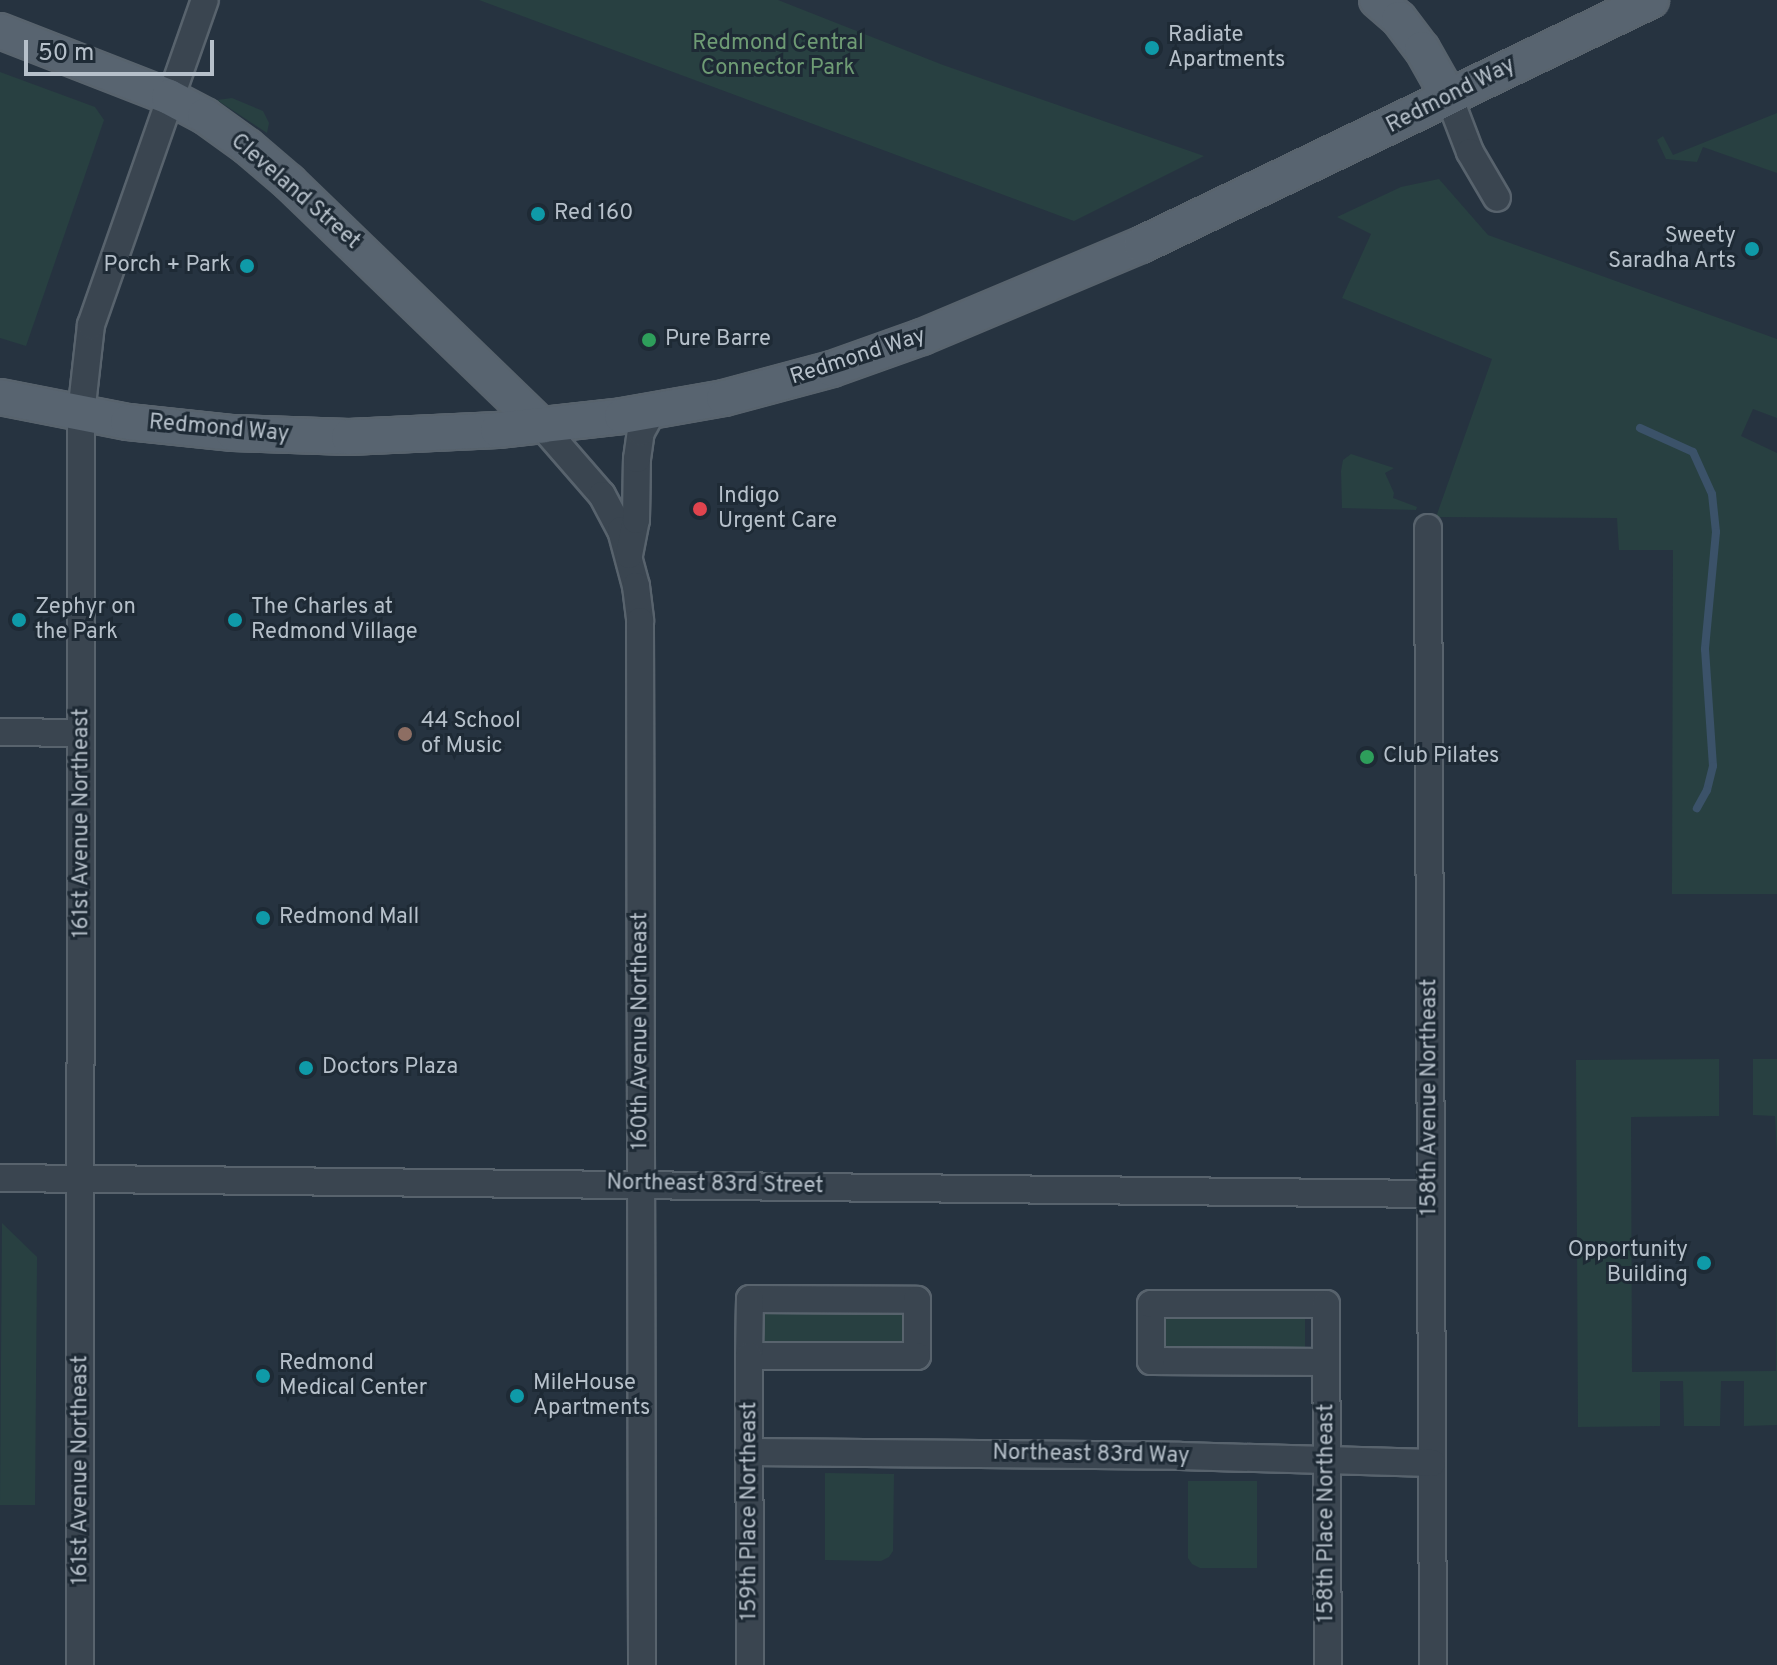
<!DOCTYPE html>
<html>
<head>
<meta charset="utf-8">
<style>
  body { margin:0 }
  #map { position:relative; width:1777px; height:1665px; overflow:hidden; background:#263340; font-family:Overpass,sans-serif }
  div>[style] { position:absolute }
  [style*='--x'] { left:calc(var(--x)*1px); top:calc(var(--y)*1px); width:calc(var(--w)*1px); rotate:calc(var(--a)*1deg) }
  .green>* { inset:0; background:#284041 }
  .stream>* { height:8px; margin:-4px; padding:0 4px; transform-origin:4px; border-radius:4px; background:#3b5269 }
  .roads { filter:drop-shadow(2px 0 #58636d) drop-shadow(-2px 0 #58636d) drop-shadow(0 2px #58636d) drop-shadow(0 -2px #58636d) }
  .minor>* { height:26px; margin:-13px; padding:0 13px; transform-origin:13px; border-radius:13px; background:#3a4550 }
  .major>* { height:34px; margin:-17px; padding:0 17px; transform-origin:17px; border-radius:17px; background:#586470 }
  .dots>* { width:22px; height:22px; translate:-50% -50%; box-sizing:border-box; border:4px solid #1e2a35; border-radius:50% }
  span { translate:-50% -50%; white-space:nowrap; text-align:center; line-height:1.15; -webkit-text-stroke:6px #1e2a35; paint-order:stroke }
  .poi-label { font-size:22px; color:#b6c0ca }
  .left { translate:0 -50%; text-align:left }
  .right { translate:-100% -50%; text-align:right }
  .park-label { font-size:22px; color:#6e9b74 }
  .street-label { font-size:22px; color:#b6c0ca }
  .scale { position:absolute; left:24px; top:40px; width:190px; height:36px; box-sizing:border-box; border:4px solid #b6c0ca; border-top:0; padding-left:10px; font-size:24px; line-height:28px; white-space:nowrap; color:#b6c0ca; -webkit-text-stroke:6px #1e2a35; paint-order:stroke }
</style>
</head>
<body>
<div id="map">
  <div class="green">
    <div style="clip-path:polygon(479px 0,778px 0,943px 65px,1204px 156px,1074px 221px)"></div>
    <div style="clip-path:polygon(0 72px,95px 107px,104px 120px,26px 346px,0 338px)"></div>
    <div style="clip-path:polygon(232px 98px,263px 111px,269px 123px,267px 133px,217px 100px)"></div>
    <div style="clip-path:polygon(1777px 113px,1777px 173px,1703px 147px,1697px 162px,1666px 159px,1657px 140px,1663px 136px,1673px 155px)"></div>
    <div style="clip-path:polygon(1439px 179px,1488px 235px,1777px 339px,1777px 418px,1753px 409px,1741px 436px,1777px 453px,1777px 894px,1672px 894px,1673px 550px,1619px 550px,1617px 518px,1436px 517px,1492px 359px,1342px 298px,1371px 234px,1337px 217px,1401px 187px)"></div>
    <div style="clip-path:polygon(1351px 454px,1394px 468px,1385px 473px,1394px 493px,1393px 498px,1417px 507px,1416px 510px,1342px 508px,1341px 471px,1343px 460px)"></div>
    <div style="clip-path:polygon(1719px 1059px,1719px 1116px,1631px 1117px,1632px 1372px,1776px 1371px,1777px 1208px,1777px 1425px,1744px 1426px,1744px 1381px,1721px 1381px,1720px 1426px,1684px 1426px,1683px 1381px,1660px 1381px,1660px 1426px,1578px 1427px,1576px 1060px)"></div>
    <div style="clip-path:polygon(1753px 1059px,1777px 1059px,1777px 1157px,1775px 1116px,1753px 1115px)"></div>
    <div style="clip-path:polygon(2px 1223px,37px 1257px,35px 1505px,0 1505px)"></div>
    <div style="clip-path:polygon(764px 1308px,900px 1309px,910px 1314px,910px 1345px,764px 1349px)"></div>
    <div style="clip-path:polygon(1305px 1312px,1305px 1354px,1159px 1348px,1160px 1317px)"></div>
    <div style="clip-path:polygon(825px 1473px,894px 1474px,893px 1551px,889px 1557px,881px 1561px,825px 1560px)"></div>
    <div style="clip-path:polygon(1188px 1481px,1257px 1481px,1257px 1568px,1200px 1568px,1192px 1564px,1188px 1558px)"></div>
  </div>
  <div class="stream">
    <div style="--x:1640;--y:428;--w:58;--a:24.4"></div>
    <div style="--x:1693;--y:452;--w:46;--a:65.7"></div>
    <div style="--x:1712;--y:494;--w:38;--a:84"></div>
    <div style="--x:1716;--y:532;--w:118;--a:95.4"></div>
    <div style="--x:1705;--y:649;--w:117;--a:86.1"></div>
    <div style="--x:1713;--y:766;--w:25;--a:104"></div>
    <div style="--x:1707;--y:790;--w:21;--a:119"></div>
  </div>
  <div class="roads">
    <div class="minor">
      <div style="--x:1449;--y:97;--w:59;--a:69.1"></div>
      <div style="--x:1470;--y:152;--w:53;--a:59.6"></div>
      <div style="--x:542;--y:426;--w:91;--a:49"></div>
      <div style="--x:602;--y:495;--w:40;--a:62"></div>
      <div style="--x:621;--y:530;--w:58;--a:75"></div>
      <div style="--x:636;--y:586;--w:35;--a:83"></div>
      <div style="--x:640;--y:621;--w:1044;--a:89.89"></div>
      <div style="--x:1428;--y:528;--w:1137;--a:89.75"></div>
      <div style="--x:629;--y:555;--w:36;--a:-79"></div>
      <div style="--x:636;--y:520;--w:61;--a:-89.1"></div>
      <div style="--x:637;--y:459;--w:27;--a:-82"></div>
      <div style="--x:641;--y:432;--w:23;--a:-61"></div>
      <div style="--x:0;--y:732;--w:81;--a:0.7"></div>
      <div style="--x:0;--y:1178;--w:1431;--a:0.64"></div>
      <div style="--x:750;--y:1299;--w:167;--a:0.3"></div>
      <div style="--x:917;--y:1300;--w:56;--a:90"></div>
      <div style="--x:917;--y:1356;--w:168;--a:180"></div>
      <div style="--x:749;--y:1356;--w:57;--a:-89"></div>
      <div style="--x:749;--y:1356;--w:309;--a:89.8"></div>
      <div style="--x:1326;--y:1362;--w:175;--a:-179.7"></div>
      <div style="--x:1151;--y:1361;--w:57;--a:-90"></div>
      <div style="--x:1151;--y:1304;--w:175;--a:0"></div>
      <div style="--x:1326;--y:1304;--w:361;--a:89.7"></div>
      <div style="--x:750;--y:1452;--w:430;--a:0.5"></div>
      <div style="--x:1180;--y:1456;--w:252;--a:1.6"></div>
      <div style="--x:80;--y:1665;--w:1251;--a:-89.95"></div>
      <div style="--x:81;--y:414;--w:90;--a:-83.6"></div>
      <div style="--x:91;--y:325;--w:344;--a:-70.7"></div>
    </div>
    <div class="major">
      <div style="--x:1377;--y:0;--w:29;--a:41"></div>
      <div style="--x:1399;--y:19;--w:38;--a:53"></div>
      <div style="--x:1422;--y:49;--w:55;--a:60.6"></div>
      <div style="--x:0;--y:31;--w:181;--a:21.3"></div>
      <div style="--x:169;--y:97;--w:41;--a:27.8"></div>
      <div style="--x:205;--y:116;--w:53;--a:35.8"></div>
      <div style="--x:248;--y:147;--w:54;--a:40.5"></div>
      <div style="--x:289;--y:182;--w:351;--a:44"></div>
      <div style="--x:0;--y:397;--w:130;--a:11.1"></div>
      <div style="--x:128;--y:422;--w:106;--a:6"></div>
      <div style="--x:233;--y:433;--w:116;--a:2"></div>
      <div style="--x:349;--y:437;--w:149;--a:-2.7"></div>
      <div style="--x:498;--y:430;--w:125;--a:-6.4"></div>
      <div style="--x:622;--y:416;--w:104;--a:-10"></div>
      <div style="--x:724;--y:398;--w:112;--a:-15"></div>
      <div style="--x:832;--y:369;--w:96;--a:-19.6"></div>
      <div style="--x:922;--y:337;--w:238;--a:-22.8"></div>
      <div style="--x:1141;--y:245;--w:566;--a:-25.66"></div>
    </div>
  </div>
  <div class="dots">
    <div style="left:1152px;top:48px;background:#0f9aa8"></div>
    <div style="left:538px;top:214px;background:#0f9aa8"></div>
    <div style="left:1752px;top:249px;background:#0f9aa8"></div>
    <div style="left:247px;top:266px;background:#0f9aa8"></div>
    <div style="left:649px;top:340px;background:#2e9e5b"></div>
    <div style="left:700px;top:509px;background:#e0444e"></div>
    <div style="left:19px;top:620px;background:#0f9aa8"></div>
    <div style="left:235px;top:620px;background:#0f9aa8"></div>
    <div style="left:405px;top:734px;background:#8d6e63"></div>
    <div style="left:1367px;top:757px;background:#2e9e5b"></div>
    <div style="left:263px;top:918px;background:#0f9aa8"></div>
    <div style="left:306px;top:1068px;background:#0f9aa8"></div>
    <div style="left:1704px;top:1263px;background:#0f9aa8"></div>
    <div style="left:263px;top:1376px;background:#0f9aa8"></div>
    <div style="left:517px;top:1396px;background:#0f9aa8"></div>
  </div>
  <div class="poi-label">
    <span class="left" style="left:1168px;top:48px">Radiate<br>Apartments</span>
    <span class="left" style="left:554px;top:214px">Red 160</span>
    <span class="right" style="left:1736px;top:249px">Sweety<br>Saradha Arts</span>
    <span class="right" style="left:231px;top:266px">Porch + Park</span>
    <span class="left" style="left:665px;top:340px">Pure Barre</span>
    <span class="left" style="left:718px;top:509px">Indigo<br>Urgent Care</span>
    <span class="left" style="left:35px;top:620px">Zephyr on<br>the Park</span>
    <span class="left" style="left:251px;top:620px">The Charles at<br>Redmond Village</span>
    <span class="left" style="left:421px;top:734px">44 School<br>of Music</span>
    <span class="left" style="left:1383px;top:757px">Club Pilates</span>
    <span class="left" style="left:279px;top:918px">Redmond Mall</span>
    <span class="left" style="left:322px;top:1068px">Doctors Plaza</span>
    <span class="right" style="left:1688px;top:1263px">Opportunity<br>Building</span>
    <span class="left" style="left:279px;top:1376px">Redmond<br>Medical Center</span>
    <span class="left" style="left:533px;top:1396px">MileHouse<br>Apartments</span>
  </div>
  <div class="park-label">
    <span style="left:778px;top:56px">Redmond Central<br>Connector Park</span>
  </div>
  <div class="street-label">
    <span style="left:1451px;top:96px;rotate:-27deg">Redmond Way</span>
    <span style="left:295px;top:192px;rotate:41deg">Cleveland Street</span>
    <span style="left:858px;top:357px;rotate:-18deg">Redmond Way</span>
    <span style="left:219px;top:429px;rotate:5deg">Redmond Way</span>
    <span style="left:82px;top:823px;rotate:-90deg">161st Avenue Northeast</span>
    <span style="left:641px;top:1031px;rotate:-90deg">160th Avenue Northeast</span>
    <span style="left:1430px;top:1097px;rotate:-90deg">158th Avenue Northeast</span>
    <span style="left:715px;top:1185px;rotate:1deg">Northeast 83rd Street</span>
    <span style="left:1091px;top:1455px;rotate:1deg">Northeast 83rd Way</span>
    <span style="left:81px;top:1470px;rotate:-90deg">161st Avenue Northeast</span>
    <span style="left:750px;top:1511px;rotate:-90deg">159th Place Northeast</span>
    <span style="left:1327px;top:1513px;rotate:-90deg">158th Place Northeast</span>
  </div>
  <div class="scale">50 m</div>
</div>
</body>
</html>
